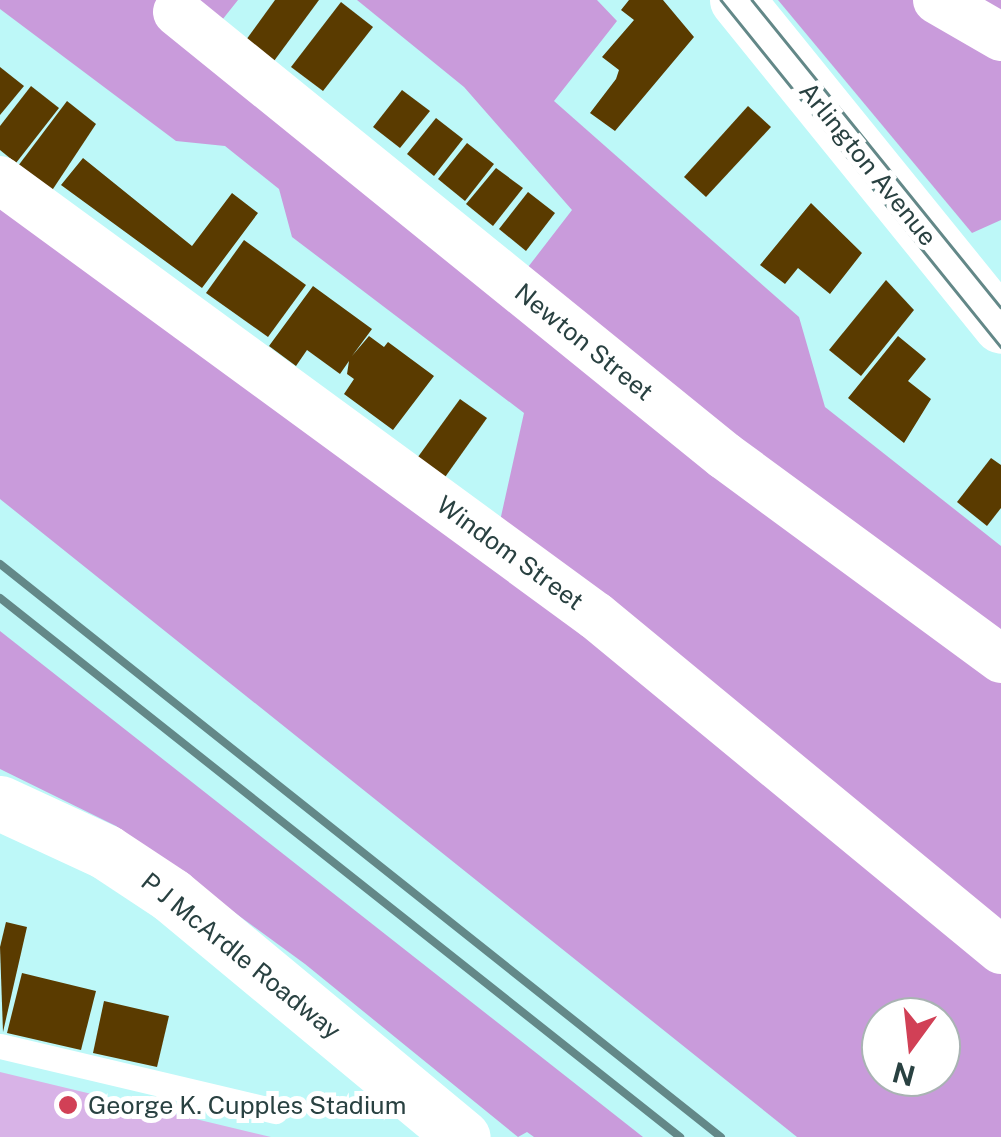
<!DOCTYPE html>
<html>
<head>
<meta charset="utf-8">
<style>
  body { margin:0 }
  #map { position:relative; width:1001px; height:1137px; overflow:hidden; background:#bdf8f8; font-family:"Public Sans",sans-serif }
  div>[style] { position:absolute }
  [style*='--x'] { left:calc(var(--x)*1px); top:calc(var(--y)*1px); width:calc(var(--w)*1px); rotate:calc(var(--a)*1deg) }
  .green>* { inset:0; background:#d8b3e7 }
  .forest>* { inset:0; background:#c99bdb }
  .building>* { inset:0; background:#5a3b00 }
  .service>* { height:25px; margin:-12.5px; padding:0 12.5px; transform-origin:12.5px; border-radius:12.5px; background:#fff }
  .minor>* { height:48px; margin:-24px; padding:0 24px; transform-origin:24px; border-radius:24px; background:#fff }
  .secondary>* { height:55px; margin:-27.5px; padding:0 27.5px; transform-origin:27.5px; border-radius:27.5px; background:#fff }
  .tram>* { height:2.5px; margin:-1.25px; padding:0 1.25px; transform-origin:1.25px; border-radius:1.25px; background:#638888 }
  .rail>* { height:8px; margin:-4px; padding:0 4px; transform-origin:4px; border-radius:4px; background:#638888 }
  .dots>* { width:28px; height:28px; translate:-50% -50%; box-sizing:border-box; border:5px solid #fff; border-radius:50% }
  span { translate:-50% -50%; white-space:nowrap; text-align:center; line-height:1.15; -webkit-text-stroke:10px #fff; paint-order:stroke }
  .street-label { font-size:25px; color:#294141 }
  .poi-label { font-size:25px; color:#294141 }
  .left { translate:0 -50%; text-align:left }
  .north { position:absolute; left:861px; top:997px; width:100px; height:100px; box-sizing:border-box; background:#fff; border:2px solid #a9b3b3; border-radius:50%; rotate:195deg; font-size:28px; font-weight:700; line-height:40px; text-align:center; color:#294141 }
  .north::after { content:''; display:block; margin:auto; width:35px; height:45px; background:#d14056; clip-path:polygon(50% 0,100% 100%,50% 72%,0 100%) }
</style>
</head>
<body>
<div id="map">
  <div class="green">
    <div style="clip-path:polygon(0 1072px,271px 1137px,0 1137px)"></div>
  </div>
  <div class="forest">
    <div style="clip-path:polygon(evenodd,0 0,238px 0,199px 49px,505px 297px,572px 210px,464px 87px,357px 0,597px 0,617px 21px,554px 101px,799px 317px,825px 407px,1001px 546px,1001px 1137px,797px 1137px,0 499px,0 207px,500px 521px,524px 413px,292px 237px,279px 189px,225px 146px,176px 141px,0 9px,0 0,881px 1017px,941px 1017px,941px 1077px,881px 1077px,881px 1017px)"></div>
    <div style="clip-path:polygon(778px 0,1001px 0,1001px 220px,972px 233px)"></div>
    <div style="clip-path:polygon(0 631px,643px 1137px,534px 1137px,527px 1132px,518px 1137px,305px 964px,116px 826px,0 769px)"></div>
  </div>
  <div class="building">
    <div style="clip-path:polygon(275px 0,319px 0,274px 61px,246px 40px)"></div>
    <div style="clip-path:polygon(629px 0,663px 0,694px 37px,615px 131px,590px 113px,616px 79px,619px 70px,602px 57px,634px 20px,621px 10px)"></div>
    <div style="clip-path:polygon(341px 2px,373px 27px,323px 91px,291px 67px)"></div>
    <div style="clip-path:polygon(0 67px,24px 86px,0 115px)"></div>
    <div style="clip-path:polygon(31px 86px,59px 108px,16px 163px,0 150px,0 126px)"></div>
    <div style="clip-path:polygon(402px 90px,430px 111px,400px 148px,373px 127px)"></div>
    <div style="clip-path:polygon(67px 101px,96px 124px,51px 192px,18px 166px)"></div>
    <div style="clip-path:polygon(748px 106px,771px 127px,706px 197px,684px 177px)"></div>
    <div style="clip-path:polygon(436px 118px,463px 139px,434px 176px,407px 154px)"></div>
    <div style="clip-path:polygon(467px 143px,494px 164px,465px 201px,438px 179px)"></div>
    <div style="clip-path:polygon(83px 158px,192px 246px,232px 193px,258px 213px,202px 288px,61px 185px)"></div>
    <div style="clip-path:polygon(496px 168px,523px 188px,493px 226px,466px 204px)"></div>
    <div style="clip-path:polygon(528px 192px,555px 213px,526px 251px,499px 229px)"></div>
    <div style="clip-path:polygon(811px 203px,862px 253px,830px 294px,798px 268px,785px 284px,760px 265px)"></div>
    <div style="clip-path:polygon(244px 240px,306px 285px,268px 337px,206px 293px)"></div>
    <div style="clip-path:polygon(886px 280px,914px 310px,861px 376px,829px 350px)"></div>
    <div style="clip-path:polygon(313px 286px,372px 329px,352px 356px,369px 336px,384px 347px,388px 342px,434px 376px,393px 430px,344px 394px,354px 379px,347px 374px,349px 361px,340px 374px,307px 350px,296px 366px,269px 346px)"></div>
    <div style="clip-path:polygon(898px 336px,926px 359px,908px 381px,931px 399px,904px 443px,848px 398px)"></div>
    <div style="clip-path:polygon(460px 399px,487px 418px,443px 480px,415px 461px)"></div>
    <div style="clip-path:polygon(991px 458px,1001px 465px,1001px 508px,987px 526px,957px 502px)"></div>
    <div style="clip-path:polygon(6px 922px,27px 927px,3px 1032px,0 947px)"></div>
    <div style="clip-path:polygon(22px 973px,96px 991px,81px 1050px,7px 1033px)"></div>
    <div style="clip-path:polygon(104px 1001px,169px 1016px,157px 1067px,93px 1053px)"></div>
  </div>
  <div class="service">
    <div style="--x:0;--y:1046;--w:283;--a:13.3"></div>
  </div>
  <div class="minor">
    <div style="--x:937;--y:0;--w:74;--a:30"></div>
    <div style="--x:177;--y:12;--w:705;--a:39.02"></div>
    <div style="--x:725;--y:456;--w:343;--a:36.3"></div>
    <div style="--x:0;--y:180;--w:738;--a:36.19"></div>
    <div style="--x:596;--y:616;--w:525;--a:39.51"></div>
  </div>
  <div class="secondary">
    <div style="--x:737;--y:0;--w:419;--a:51"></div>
    <div style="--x:0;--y:803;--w:117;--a:24.8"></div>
    <div style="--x:106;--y:852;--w:78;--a:33.5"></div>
    <div style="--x:171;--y:895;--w:379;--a:39.7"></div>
  </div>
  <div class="tram">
    <div style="--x:721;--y:0;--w:446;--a:51.1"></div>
    <div style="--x:752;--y:0;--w:395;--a:51"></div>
  </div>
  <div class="rail">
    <div style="--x:0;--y:564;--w:921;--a:38.48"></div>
    <div style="--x:0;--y:598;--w:868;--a:38.4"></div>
  </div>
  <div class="dots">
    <div style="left:68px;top:1105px;background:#d14056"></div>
  </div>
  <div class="street-label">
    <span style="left:868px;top:164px;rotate:51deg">Arlington Avenue</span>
    <span style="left:584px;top:342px;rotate:39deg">Newton Street</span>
    <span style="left:510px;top:553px;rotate:36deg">Windom Street</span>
    <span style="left:241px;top:956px;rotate:39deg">P J McArdle Roadway</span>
  </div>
  <div class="poi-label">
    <span class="left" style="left:88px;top:1105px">George K. Cupples Stadium</span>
  </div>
  <div class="north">N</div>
</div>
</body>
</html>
